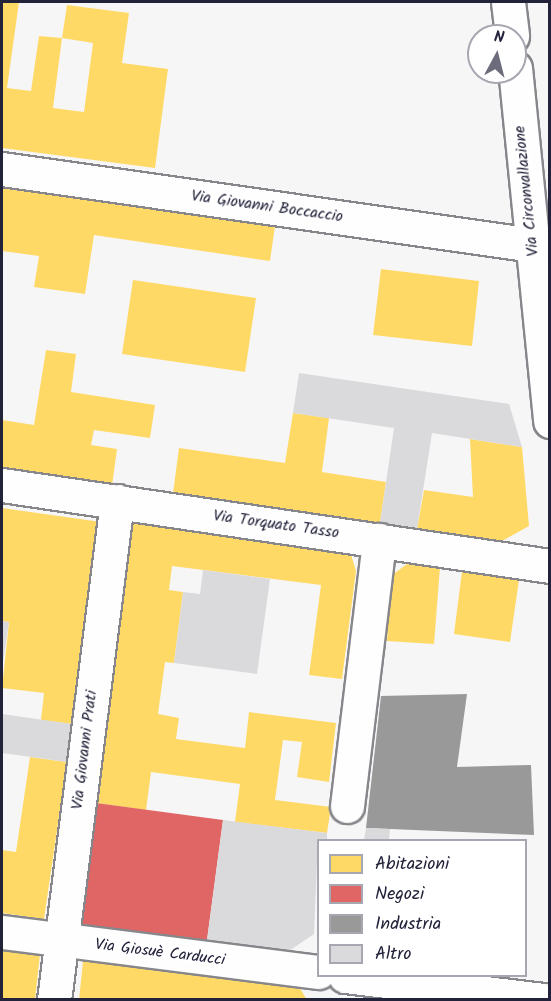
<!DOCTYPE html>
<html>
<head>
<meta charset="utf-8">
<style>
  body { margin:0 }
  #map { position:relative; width:551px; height:1001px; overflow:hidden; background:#f6f6f7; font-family:Kalam,sans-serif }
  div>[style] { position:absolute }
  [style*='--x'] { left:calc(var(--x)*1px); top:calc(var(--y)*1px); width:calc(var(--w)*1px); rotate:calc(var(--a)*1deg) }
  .homes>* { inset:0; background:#ffd966 }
  .shops>* { inset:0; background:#e06666 }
  .industry>* { inset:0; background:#999 }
  .building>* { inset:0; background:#dadadd }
  .roads { filter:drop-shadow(2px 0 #86868b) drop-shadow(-2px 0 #86868b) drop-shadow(0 2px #86868b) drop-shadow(0 -2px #86868b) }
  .minor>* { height:33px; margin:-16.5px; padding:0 16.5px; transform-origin:16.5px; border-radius:16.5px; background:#fefefe }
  span { translate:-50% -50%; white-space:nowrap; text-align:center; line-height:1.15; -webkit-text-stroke:6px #fff; paint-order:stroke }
  .street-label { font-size:16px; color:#22223b }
  .frame { position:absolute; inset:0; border:3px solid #22223b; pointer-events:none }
  .legend { position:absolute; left:317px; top:839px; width:210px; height:138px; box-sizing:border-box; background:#fff; border:2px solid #a7a7b1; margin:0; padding:8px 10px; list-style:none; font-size:18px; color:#22223b }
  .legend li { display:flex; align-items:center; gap:12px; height:30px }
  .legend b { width:30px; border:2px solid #a7a7b1 }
  .north { position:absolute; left:467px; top:24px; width:60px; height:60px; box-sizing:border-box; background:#fff; border:2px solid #a7a7b1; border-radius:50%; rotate:7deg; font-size:16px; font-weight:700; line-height:24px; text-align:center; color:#22223b }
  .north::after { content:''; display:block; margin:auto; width:21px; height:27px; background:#6c6c7d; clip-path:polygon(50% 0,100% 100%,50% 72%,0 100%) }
</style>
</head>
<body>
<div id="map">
  <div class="homes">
    <div style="clip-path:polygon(2px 2px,19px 2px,7px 88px,31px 91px,39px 36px,62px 38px,53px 108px,84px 112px,93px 43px,62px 38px,67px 5px,129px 13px,122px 63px,168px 69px,155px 168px,2px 148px)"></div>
    <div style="clip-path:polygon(2px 185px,275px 226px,270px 261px,94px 235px,85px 294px,34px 287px,39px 256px,2px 251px)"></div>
    <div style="clip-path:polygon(381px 269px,479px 281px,472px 346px,373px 335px)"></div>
    <div style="clip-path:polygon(133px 280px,256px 298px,245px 372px,122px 354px)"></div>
    <div style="clip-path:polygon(46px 350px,76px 354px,71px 392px,155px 405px,150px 438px,94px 430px,91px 445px,117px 449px,112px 486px,2px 470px,2px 420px,34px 425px)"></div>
    <div style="clip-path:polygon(293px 413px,329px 418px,322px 472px,386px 482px,380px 523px,173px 493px,179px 448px,285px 463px)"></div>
    <div style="clip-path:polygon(470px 439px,522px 447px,529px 526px,502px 541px,417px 529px,424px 490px,473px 497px)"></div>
    <div style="clip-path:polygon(2px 508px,101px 522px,72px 724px,41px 720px,44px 693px,2px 688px,9px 622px,2px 621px)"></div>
    <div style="clip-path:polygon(132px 522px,350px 551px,356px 571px,342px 679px,309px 675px,321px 585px,172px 566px,169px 590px,183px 592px,174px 663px,165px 662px,158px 714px,179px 718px,176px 739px,245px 748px,249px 712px,336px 723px,329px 782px,297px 777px,302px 742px,283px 740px,275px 800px,331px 807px,327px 833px,235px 822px,240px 784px,151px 772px,146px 810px,96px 803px)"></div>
    <div style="clip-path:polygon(407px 564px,440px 567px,434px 644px,387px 641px,391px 576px)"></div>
    <div style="clip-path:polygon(462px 571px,519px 580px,510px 642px,454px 634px)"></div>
    <div style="clip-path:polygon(30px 757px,67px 762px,44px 919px,2px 913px,2px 850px,16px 852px)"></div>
    <div style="clip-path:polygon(2px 949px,40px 954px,35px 1000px,2px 1000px)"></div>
    <div style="clip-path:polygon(83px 961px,298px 985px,307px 1000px,79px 1000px)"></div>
  </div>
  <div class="shops">
    <div style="clip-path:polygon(96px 803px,223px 820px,207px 940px,80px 924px)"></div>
  </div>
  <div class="industry">
    <div style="clip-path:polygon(467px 694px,457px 767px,531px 765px,534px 835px,366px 828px,381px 696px)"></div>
  </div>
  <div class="building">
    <div style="clip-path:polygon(299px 373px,509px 404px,522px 447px,432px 433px,417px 529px,380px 523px,394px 428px,293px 413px)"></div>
    <div style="clip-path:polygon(203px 570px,270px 579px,257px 674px,174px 663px,183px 592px,200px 594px)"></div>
    <div style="clip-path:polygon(2px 621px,9px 622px,3px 662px,2px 662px)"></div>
    <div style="clip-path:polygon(2px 714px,72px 724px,67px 762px,2px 753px)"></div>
    <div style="clip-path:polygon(223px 820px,327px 833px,327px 840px,318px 840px,314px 934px,289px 951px,207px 940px)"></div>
    <div style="clip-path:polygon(366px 828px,390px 829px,389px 840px,364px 840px)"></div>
  </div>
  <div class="roads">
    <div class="minor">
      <div style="--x:508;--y:2;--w:34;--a:83"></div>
      <div style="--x:515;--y:68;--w:355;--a:84.3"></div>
      <div style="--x:2;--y:169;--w:536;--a:8.15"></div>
      <div style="--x:2;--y:485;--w:554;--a:8.41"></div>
      <div style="--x:347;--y:806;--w:268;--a:-83.1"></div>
      <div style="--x:2;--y:932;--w:319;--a:7.2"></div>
      <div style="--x:345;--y:976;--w:199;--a:6.9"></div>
      <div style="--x:54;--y:1000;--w:503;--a:-82.8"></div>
    </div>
  </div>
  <div class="street-label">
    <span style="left:527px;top:191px;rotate:-96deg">Via Circonvallazione</span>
    <span style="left:267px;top:207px;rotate:8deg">Via Giovanni Boccaccio</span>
    <span style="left:276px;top:525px;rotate:8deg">Via Torquato Tasso</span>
    <span style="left:85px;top:750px;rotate:-83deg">Via Giovanni Prati</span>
    <span style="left:160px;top:953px;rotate:7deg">Via Giosuè Carducci</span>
  </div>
  <div class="frame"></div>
  <ul class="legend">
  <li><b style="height:16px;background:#ffd966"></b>Abitazioni</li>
  <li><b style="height:16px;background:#e06666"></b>Negozi</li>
  <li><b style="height:16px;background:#999"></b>Industria</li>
  <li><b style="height:16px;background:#dadadd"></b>Altro</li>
  </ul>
  <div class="north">N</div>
</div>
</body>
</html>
